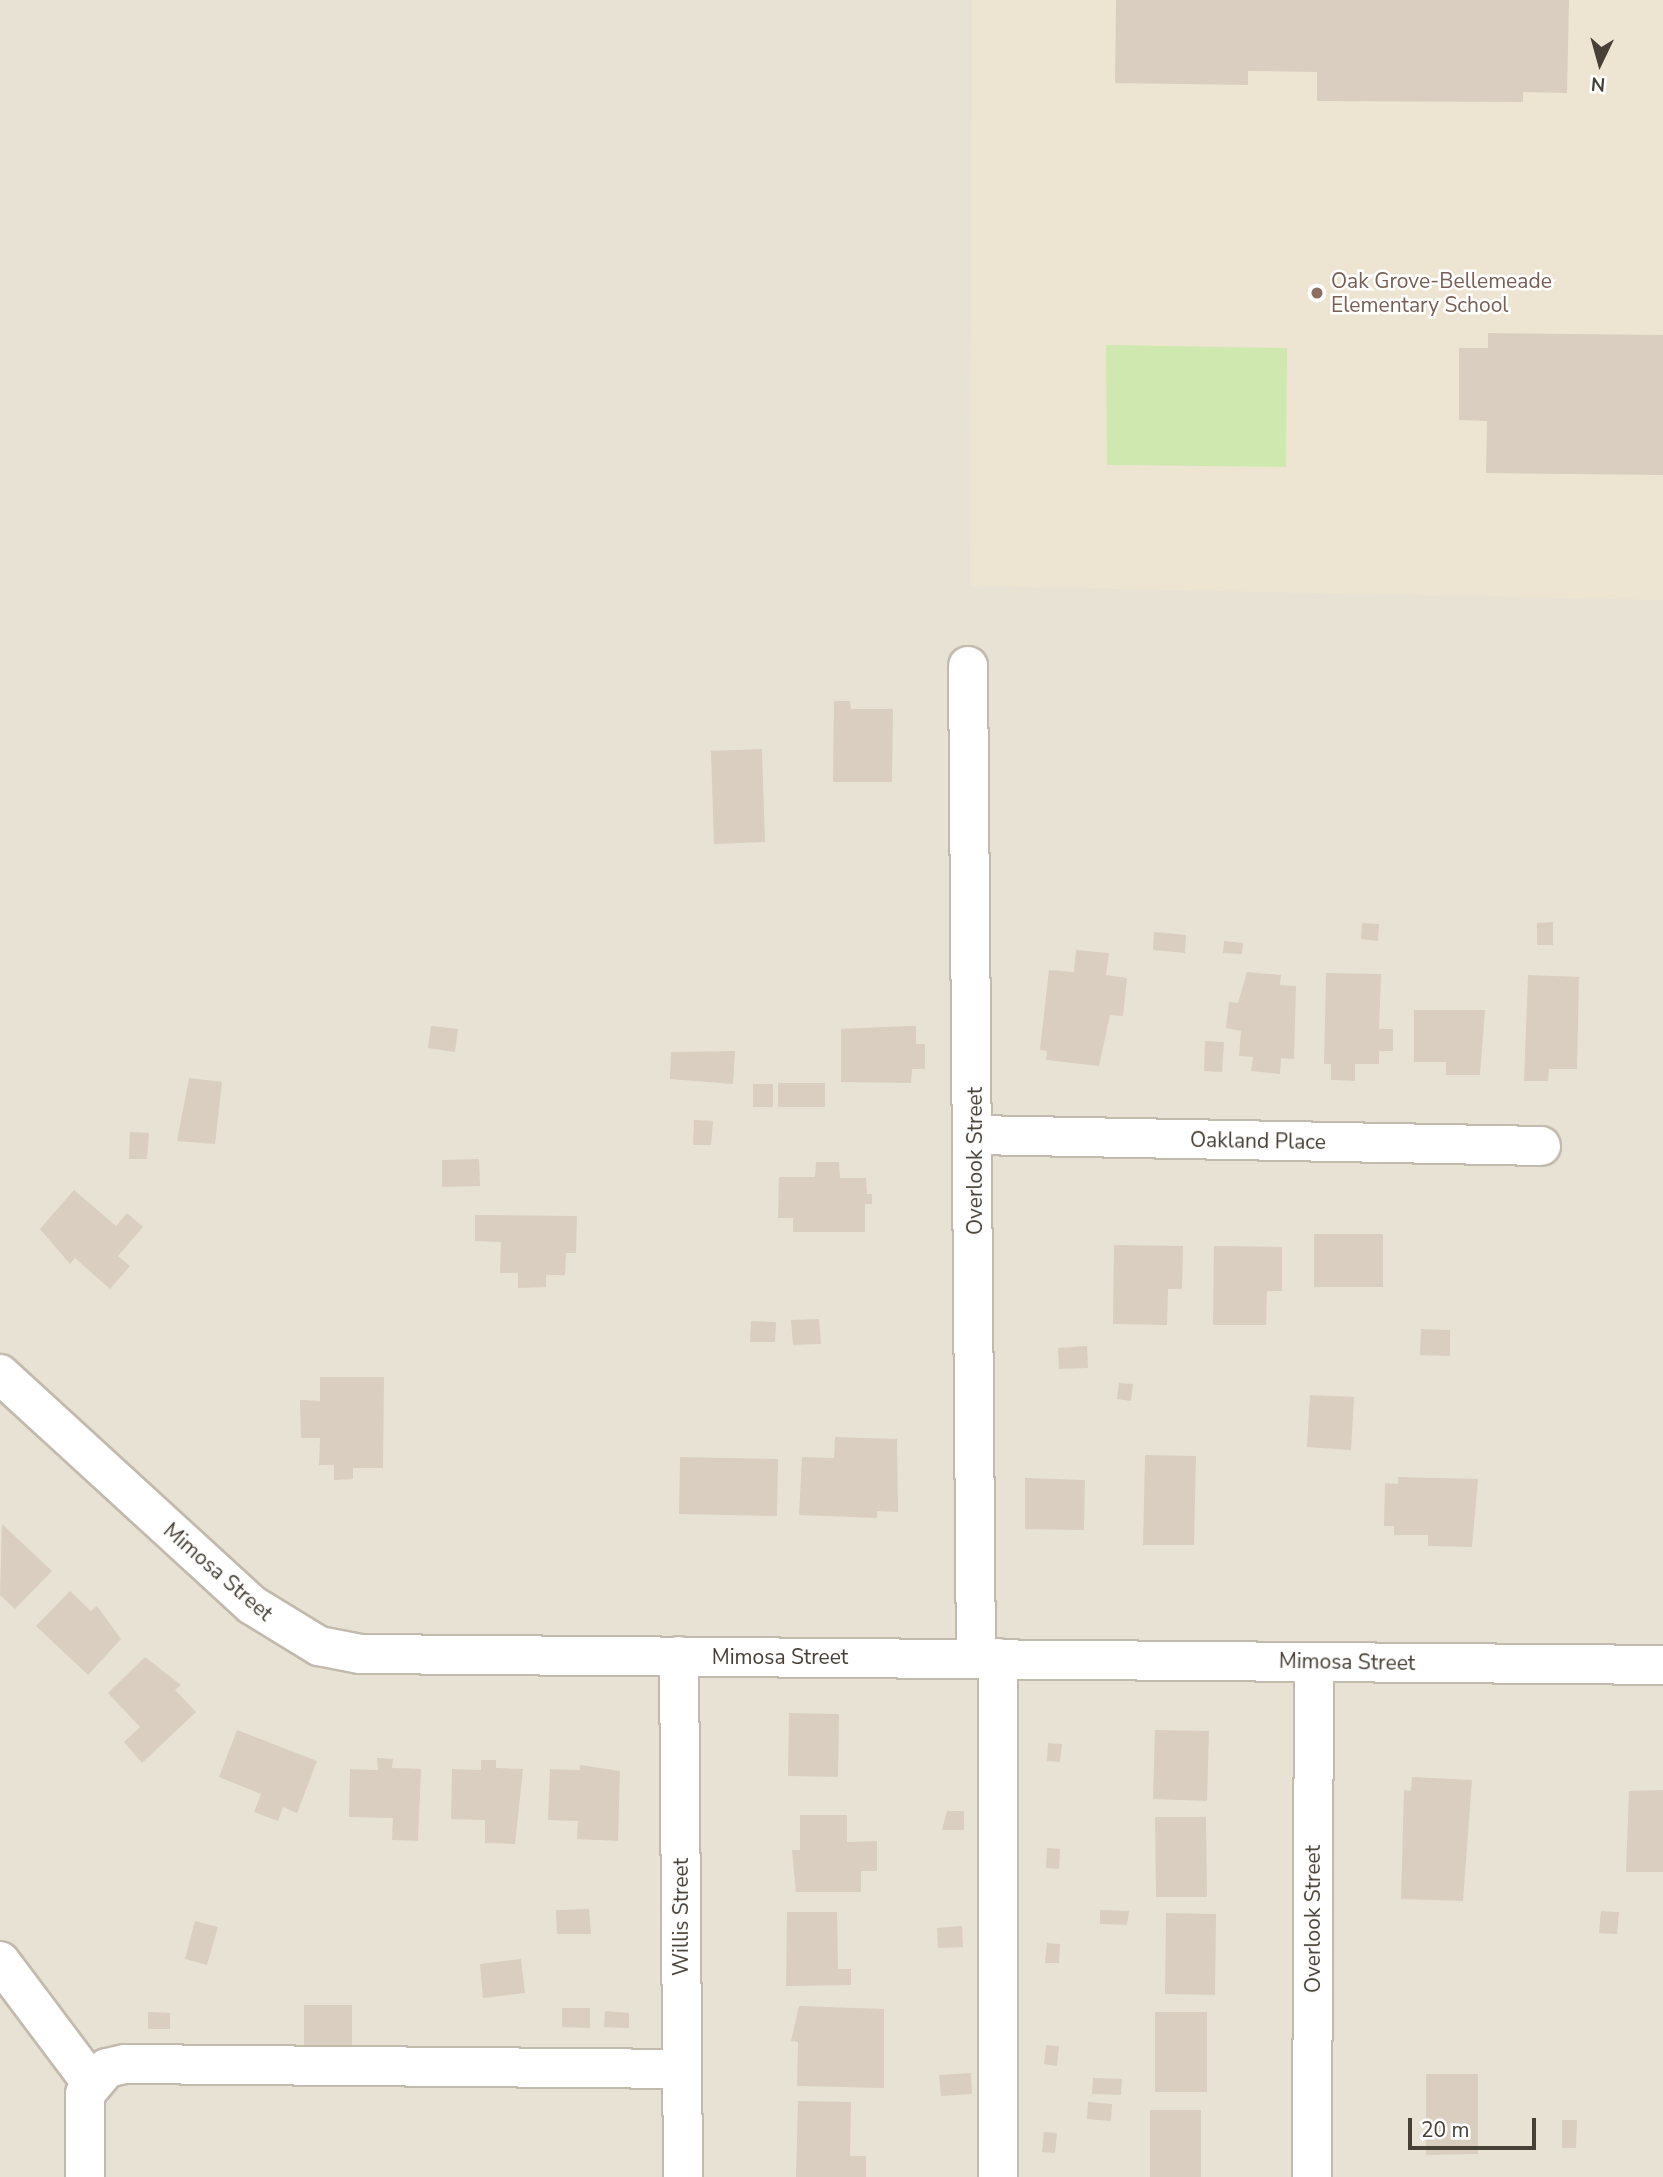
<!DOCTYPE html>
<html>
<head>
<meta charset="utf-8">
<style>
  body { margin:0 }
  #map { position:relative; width:1663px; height:2177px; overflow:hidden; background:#f4f0e7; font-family:"Nunito Sans",sans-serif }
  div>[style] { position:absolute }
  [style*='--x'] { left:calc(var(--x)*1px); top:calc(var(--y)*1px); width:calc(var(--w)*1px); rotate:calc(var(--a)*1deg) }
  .residential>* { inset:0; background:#e8e2d5 }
  .education>* { inset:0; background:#ede5d1 }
  .green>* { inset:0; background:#cfe8af }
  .building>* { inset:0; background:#d9cebf }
  .roads { filter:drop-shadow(2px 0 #c2baad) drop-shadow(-2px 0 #c2baad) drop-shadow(0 2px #c2baad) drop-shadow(0 -2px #c2baad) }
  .minor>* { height:38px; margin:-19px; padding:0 19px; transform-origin:19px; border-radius:19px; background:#fff }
  .dots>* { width:19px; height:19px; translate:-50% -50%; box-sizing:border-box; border:4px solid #fff; border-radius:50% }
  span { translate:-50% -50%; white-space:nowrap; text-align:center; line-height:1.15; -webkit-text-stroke:5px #fff; paint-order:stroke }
  .education-label { font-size:21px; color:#785e54 }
  .left { translate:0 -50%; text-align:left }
  .street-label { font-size:21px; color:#474036 }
  .north { position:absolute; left:1565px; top:28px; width:70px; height:70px; -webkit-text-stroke:5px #fff; paint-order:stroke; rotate:185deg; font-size:19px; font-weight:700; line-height:28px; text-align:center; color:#474036 }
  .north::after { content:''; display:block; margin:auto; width:24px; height:32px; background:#474036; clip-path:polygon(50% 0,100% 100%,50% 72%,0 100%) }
  .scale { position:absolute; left:1408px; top:2118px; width:128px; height:32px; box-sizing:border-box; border:4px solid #474036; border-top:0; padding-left:9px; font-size:21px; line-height:24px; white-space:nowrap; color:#474036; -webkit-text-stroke:5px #fff; paint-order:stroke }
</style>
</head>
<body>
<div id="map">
  <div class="residential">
    <div style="clip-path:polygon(0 0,1663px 0,1663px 2177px,0 2177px)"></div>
  </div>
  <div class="education">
    <div style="clip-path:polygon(972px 0,1663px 0,1663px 600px,970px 586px)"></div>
  </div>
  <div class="green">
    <div style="clip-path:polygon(1106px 345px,1287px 348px,1286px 467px,1107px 465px)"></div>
  </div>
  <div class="building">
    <div style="clip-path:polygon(1116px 0,1569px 0,1567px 93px,1523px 92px,1523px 102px,1317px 101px,1317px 72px,1248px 71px,1248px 85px,1115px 83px)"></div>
    <div style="clip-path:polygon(1488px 333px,1663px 335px,1663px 475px,1486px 473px,1487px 421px,1459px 420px,1459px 348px,1488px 348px)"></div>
    <div style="clip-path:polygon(834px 701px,850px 701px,851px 709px,893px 709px,892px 782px,833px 782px)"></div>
    <div style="clip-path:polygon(762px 749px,765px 842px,714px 844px,711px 751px)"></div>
    <div style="clip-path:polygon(1553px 922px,1553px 945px,1537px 945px,1537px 923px)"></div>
    <div style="clip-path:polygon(1362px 923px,1379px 924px,1378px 941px,1361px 939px)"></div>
    <div style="clip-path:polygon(1154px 932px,1186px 935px,1185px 953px,1153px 950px)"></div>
    <div style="clip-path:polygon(1224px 941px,1243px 943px,1242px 954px,1223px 953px)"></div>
    <div style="clip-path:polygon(1076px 950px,1109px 953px,1106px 975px,1127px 978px,1123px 1016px,1110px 1015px,1099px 1066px,1046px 1060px,1047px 1051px,1040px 1050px,1049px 970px,1074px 972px)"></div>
    <div style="clip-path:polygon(1247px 972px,1281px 975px,1280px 985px,1296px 986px,1294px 1059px,1281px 1058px,1280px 1074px,1251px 1071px,1253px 1057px,1239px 1056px,1241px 1031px,1226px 1028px,1229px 1002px,1238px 1003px)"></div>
    <div style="clip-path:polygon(1326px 973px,1381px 974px,1379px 1029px,1393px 1029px,1393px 1051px,1379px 1051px,1379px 1064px,1355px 1064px,1355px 1081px,1331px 1080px,1331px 1064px,1324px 1064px)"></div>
    <div style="clip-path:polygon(1528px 975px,1579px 977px,1577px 1069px,1549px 1069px,1548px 1081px,1524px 1081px)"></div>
    <div style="clip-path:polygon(1414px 1010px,1485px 1010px,1480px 1075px,1446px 1075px,1446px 1062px,1414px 1062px)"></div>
    <div style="clip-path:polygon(431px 1026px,458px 1029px,455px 1052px,428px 1048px)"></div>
    <div style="clip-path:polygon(909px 1026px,916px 1026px,916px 1044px,925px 1044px,925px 1069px,912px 1069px,911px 1083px,841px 1082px,841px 1029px)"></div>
    <div style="clip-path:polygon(1205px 1041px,1224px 1042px,1222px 1072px,1204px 1071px)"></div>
    <div style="clip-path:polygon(735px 1051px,733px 1084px,670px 1079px,671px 1052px)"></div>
    <div style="clip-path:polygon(189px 1078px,222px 1082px,215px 1144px,177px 1141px)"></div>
    <div style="clip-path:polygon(778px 1083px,825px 1083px,825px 1107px,778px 1107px)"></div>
    <div style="clip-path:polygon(753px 1084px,773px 1084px,773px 1107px,753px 1107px)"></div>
    <div style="clip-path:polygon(694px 1120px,713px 1121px,711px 1145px,693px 1145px)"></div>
    <div style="clip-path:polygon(130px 1132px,149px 1133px,147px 1159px,129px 1159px)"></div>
    <div style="clip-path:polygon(479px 1159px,480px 1186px,442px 1187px,442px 1160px)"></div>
    <div style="clip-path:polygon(816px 1162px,839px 1162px,840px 1178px,866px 1178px,867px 1194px,872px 1194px,872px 1204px,865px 1204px,865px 1232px,793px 1232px,793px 1218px,778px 1218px,779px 1177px,815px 1177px)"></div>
    <div style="clip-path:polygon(74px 1190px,116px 1226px,127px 1213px,143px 1227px,118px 1256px,130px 1266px,110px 1289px,75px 1258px,70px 1264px,40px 1229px)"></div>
    <div style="clip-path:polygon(475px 1215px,577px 1216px,576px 1253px,566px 1253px,565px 1275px,546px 1275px,546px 1287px,518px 1288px,518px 1273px,500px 1273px,501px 1242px,475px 1241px)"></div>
    <div style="clip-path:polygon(1314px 1234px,1383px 1234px,1383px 1287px,1314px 1287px)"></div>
    <div style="clip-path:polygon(1114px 1245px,1183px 1246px,1182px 1289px,1168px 1289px,1167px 1325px,1113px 1324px)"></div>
    <div style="clip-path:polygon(1214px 1246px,1282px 1247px,1282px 1291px,1267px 1291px,1266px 1325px,1213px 1325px)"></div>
    <div style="clip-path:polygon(819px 1319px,821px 1344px,793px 1345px,791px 1320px)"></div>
    <div style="clip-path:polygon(751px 1321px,776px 1322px,775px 1342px,750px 1342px)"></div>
    <div style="clip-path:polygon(1421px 1329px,1450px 1330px,1450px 1356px,1420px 1355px)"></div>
    <div style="clip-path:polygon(1087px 1346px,1088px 1368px,1059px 1369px,1058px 1348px)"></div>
    <div style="clip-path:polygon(320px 1377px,384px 1377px,383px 1468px,353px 1468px,353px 1479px,334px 1480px,334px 1465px,319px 1465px,320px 1438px,301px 1438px,300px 1400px,320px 1401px)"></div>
    <div style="clip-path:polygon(1119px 1383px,1133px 1384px,1131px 1401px,1117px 1399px)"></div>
    <div style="clip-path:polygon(1310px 1395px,1354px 1397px,1351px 1450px,1307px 1447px)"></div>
    <div style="clip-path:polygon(835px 1437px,897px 1439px,898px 1512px,877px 1511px,877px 1518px,799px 1515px,802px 1457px,834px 1458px)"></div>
    <div style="clip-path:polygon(1145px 1455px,1196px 1456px,1194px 1545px,1143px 1545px)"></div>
    <div style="clip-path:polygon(680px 1457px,778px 1459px,777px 1516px,679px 1514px)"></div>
    <div style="clip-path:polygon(1398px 1477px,1478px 1479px,1472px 1547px,1428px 1546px,1428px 1535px,1394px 1535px,1394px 1526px,1384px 1526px,1385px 1483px,1398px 1484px)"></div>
    <div style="clip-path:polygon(1025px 1478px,1085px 1480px,1084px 1530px,1025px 1529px)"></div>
    <div style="clip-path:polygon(2px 1524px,52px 1571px,15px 1609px,0 1595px)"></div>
    <div style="clip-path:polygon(70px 1591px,91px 1611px,97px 1606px,121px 1639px,88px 1675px,36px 1626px)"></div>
    <div style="clip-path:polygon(145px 1657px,181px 1685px,175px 1690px,196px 1712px,142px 1763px,124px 1742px,140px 1727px,108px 1693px)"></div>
    <div style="clip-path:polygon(789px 1713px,839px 1714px,838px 1777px,788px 1776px)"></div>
    <div style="clip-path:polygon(237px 1730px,317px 1761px,297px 1813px,283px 1807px,278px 1821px,254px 1812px,261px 1794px,219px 1777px)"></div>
    <div style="clip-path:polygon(1155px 1730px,1209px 1731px,1207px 1801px,1153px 1799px)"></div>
    <div style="clip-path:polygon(1048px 1743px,1062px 1744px,1060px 1762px,1047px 1761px)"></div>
    <div style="clip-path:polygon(377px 1758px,393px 1759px,392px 1768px,421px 1769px,418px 1841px,392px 1840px,393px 1818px,349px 1817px,350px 1769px,378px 1770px)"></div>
    <div style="clip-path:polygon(481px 1760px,496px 1760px,496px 1768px,523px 1769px,515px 1844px,485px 1843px,485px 1820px,451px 1819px,452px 1769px,481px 1770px)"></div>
    <div style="clip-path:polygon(580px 1765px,620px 1771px,618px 1841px,577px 1839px,578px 1821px,548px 1820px,550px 1769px,580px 1770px)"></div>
    <div style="clip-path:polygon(1412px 1777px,1472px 1780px,1463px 1901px,1401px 1899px,1404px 1790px,1411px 1791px)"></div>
    <div style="clip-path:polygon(1663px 1790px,1663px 1872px,1626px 1872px,1629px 1791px)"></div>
    <div style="clip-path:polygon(947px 1811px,964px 1811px,964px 1830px,942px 1830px)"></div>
    <div style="clip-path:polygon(800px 1815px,847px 1815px,847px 1842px,877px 1841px,877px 1871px,861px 1871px,861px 1892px,796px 1892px,792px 1850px,800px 1850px)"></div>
    <div style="clip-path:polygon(1155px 1817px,1206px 1817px,1207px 1897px,1156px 1897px)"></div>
    <div style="clip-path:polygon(1047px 1848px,1060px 1849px,1059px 1869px,1046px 1868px)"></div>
    <div style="clip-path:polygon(589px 1909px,591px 1934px,557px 1934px,556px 1910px)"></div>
    <div style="clip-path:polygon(1100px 1910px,1129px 1911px,1127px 1925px,1100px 1924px)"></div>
    <div style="clip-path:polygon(1601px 1911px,1619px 1912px,1617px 1934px,1599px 1933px)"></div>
    <div style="clip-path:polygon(787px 1912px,837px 1912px,838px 1969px,851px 1969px,851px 1985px,786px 1986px)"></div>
    <div style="clip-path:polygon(1166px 1913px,1216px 1914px,1215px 1995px,1165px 1994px)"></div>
    <div style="clip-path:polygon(195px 1921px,218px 1927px,207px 1965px,185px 1959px)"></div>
    <div style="clip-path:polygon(962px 1926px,963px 1947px,938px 1948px,937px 1928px)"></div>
    <div style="clip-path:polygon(1047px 1943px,1060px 1944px,1059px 1963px,1045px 1963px)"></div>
    <div style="clip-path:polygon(521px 1959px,525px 1993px,483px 1998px,480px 1964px)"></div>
    <div style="clip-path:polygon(304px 2005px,352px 2005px,352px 2045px,304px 2045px)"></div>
    <div style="clip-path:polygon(799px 2006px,884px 2009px,884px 2088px,797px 2086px,798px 2042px,791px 2041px)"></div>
    <div style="clip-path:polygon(562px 2008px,590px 2008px,590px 2028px,562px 2027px)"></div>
    <div style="clip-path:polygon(605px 2011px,629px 2013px,629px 2028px,604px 2027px)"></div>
    <div style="clip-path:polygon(148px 2012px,170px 2013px,170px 2029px,148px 2029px)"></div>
    <div style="clip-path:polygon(1155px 2012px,1207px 2012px,1207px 2092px,1155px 2092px)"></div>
    <div style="clip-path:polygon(1046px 2045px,1059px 2046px,1057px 2066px,1044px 2064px)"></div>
    <div style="clip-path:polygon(971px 2073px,972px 2094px,941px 2096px,939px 2075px)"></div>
    <div style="clip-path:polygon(1426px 2074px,1478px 2074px,1478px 2154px,1426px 2155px)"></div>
    <div style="clip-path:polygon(1093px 2078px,1122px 2079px,1121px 2095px,1092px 2094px)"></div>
    <div style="clip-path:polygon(798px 2101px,851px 2102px,850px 2156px,866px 2156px,866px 2177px,796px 2177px)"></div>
    <div style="clip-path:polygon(1088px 2102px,1112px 2104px,1111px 2121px,1087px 2119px)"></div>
    <div style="clip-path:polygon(1150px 2110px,1201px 2110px,1201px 2177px,1150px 2177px)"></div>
    <div style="clip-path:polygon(1562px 2120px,1577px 2120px,1576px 2148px,1562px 2148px)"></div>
    <div style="clip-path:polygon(1044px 2132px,1057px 2133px,1055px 2153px,1042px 2152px)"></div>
  </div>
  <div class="roads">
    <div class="minor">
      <div style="--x:968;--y:666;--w:991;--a:89.54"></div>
      <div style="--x:975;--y:1135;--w:566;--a:1.11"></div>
      <div style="--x:0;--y:1374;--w:342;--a:42.5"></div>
      <div style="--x:252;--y:1605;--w:79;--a:31.5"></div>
      <div style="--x:319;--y:1646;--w:42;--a:11"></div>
      <div style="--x:360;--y:1654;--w:1303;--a:0.48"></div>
      <div style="--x:679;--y:1656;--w:521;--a:89.56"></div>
      <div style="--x:998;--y:1658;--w:519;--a:90"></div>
      <div style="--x:0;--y:1961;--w:151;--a:53.1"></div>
      <div style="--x:85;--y:2177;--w:83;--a:-90"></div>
      <div style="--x:85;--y:2094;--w:34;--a:-50"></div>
      <div style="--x:107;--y:2068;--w:18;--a:-13"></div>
      <div style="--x:125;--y:2064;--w:557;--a:0.51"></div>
      <div style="--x:1312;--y:2177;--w:515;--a:-89.78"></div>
    </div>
  </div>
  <div class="dots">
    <div style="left:1317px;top:293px;background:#8d6e63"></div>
  </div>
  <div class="education-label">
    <span class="left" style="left:1331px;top:293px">Oak Grove-Bellemeade<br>Elementary School</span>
  </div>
  <div class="street-label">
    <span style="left:1258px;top:1141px;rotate:1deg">Oakland Place</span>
    <span style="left:975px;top:1161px;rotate:-90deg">Overlook Street</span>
    <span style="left:218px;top:1572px;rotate:41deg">Mimosa Street</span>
    <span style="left:780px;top:1657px">Mimosa Street</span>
    <span style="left:1347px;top:1662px;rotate:1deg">Mimosa Street</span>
    <span style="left:681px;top:1917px;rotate:-90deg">Willis Street</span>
    <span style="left:1313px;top:1919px;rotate:-90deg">Overlook Street</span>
  </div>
  <div class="north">N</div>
  <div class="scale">20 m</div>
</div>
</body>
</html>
